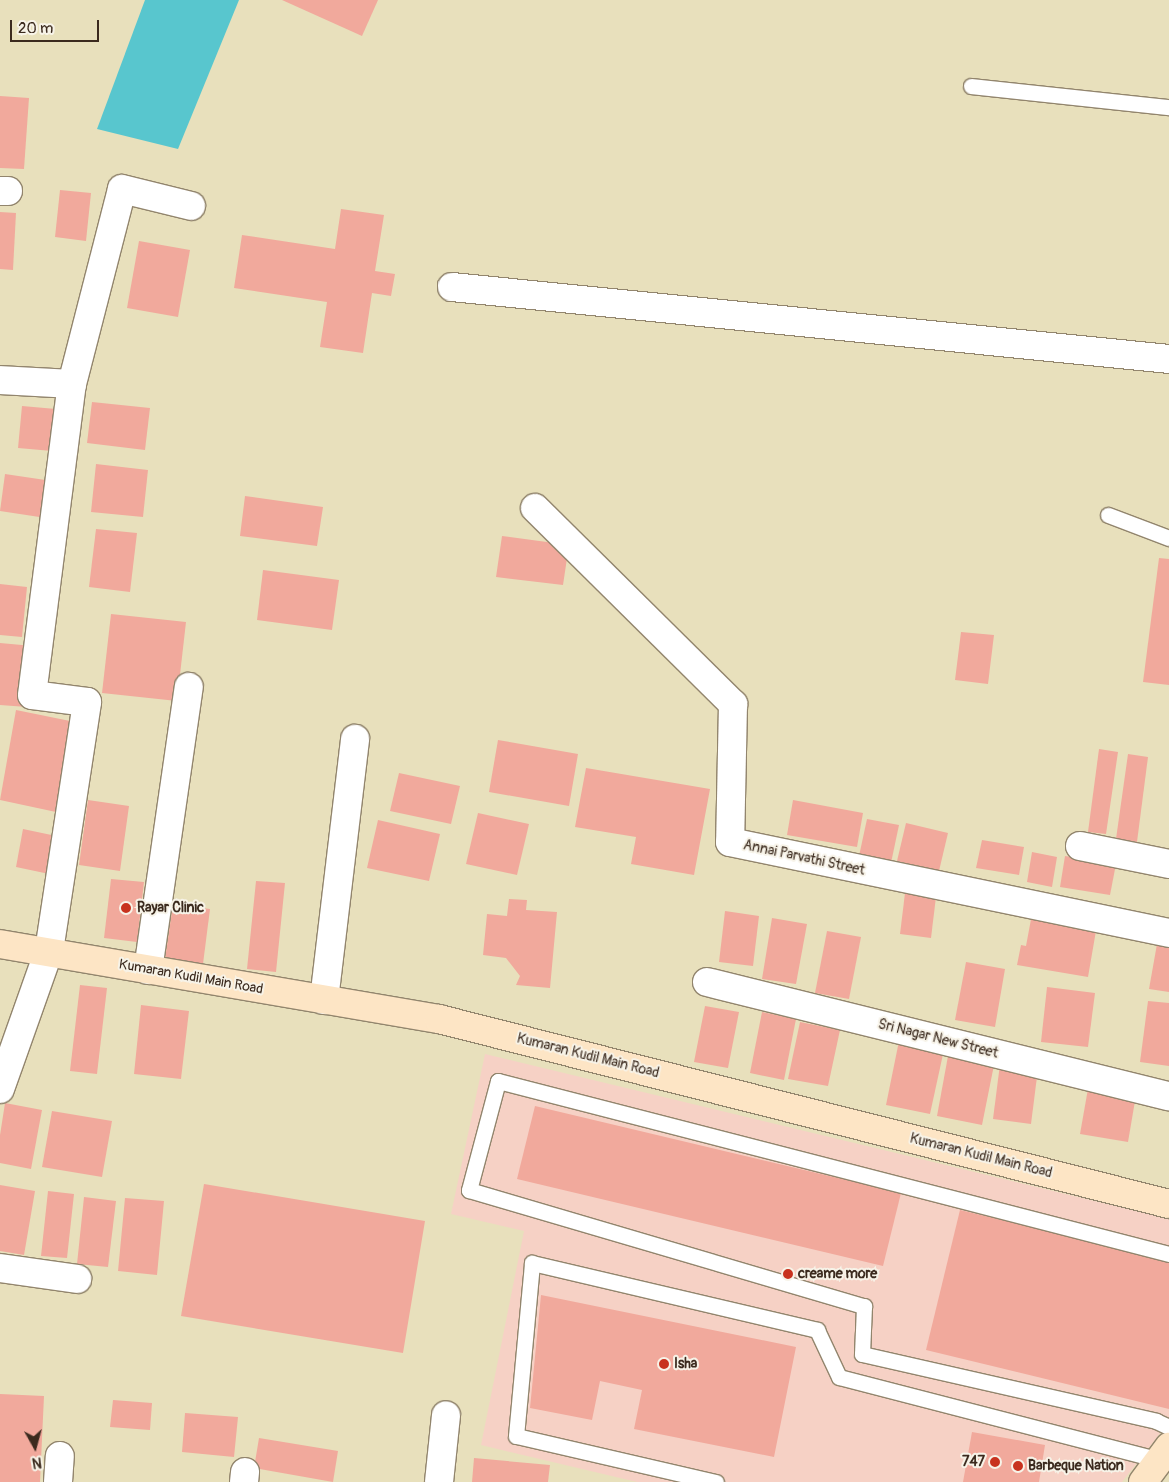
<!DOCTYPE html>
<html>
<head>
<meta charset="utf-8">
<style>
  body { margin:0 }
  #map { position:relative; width:1169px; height:1482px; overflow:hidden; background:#e8e0bc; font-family:Pangolin,sans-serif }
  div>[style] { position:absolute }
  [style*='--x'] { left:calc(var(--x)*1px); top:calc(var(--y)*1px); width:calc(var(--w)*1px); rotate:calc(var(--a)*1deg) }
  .built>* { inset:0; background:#f6d1c5 }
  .water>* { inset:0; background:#58c6ce }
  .building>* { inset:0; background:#f1a99c }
  .roads { filter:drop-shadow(1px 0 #92856d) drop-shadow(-1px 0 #92856d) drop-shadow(0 1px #92856d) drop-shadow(0 -1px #92856d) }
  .lane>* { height:15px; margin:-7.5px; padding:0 7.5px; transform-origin:7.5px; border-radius:7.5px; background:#fff }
  .street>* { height:28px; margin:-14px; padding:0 14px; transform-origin:14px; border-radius:14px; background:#fff }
  .secondary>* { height:28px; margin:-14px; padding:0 14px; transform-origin:14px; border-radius:14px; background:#fde5c5 }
  .dots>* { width:14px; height:14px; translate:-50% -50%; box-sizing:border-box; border:2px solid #f7f3e8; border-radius:50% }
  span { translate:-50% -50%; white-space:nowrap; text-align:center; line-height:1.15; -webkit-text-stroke:4px #f7f3e8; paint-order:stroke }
  .street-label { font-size:14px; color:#3b2a1e }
  .poi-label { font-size:14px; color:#3b2a1e; font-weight:700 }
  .left { translate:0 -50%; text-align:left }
  .right { translate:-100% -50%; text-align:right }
  .north { position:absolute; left:10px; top:1422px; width:50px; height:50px; -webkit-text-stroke:4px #f7f3e8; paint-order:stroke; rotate:173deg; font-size:14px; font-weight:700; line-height:20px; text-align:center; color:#3b2a1e }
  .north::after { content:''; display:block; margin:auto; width:18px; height:22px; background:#3b2a1e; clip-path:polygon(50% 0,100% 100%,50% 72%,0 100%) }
  .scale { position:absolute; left:10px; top:20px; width:89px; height:22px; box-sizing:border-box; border:2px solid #3b2a1e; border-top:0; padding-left:6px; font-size:15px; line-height:18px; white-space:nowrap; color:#3b2a1e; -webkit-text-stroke:4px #f7f3e8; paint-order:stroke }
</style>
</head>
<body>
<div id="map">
  <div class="built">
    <div style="clip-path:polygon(485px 1054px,1169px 1219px,1169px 1422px,1122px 1482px,637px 1482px,481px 1445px,524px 1231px,451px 1214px)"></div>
  </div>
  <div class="water">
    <div style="clip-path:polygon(145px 0,239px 0,178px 149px,97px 129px)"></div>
  </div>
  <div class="building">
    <div style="clip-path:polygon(282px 0,378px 0,362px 36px)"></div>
    <div style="clip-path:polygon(0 96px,29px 98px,24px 169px,0 168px)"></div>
    <div style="clip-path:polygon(60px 190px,91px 193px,86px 241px,55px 237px)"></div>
    <div style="clip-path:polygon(341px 209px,384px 215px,375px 271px,395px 274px,391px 296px,372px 293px,363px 353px,320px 347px,327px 302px,234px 288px,242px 235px,335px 249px)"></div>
    <div style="clip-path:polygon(0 212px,16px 213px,13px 270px,0 269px)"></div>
    <div style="clip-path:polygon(139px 241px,190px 250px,178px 317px,127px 308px)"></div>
    <div style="clip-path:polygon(92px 402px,150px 408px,145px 450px,87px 443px)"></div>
    <div style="clip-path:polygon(22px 406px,56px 409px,52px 451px,18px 448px)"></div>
    <div style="clip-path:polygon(96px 464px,148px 470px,143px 517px,91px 512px)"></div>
    <div style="clip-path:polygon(5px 474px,52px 481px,46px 518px,0 511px)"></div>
    <div style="clip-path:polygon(245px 496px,323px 507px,317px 546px,240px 536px)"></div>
    <div style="clip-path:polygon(96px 529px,137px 533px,130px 592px,89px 587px)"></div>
    <div style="clip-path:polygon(502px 536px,569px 545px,563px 585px,496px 577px)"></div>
    <div style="clip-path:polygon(1159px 558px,1169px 559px,1169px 685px,1143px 682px)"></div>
    <div style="clip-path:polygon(263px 570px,339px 580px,332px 630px,257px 620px)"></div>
    <div style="clip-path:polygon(0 584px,27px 587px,22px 637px,0 635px)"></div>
    <div style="clip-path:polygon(111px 614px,186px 622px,177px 701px,102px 693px)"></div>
    <div style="clip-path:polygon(961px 632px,994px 635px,988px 684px,955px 680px)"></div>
    <div style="clip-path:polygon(0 643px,33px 646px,27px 707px,0 705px)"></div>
    <div style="clip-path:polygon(16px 710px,75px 722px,56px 812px,0 800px)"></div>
    <div style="clip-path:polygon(498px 740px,578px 754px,569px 806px,489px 792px)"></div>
    <div style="clip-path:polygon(1099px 749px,1118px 752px,1106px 834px,1088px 832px)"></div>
    <div style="clip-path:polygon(1128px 754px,1148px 757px,1137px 842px,1116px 839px)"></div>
    <div style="clip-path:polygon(586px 768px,710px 789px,694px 875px,631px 864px,636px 837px,575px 827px)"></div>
    <div style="clip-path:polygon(399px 773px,460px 786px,451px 824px,390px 811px)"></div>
    <div style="clip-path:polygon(88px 800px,129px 806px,120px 871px,79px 865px)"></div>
    <div style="clip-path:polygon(793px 800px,863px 813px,857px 847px,787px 835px)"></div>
    <div style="clip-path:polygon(478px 813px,529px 824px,517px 875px,466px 864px)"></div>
    <div style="clip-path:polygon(867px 819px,899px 825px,891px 863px,859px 856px)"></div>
    <div style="clip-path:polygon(378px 820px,440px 834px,429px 881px,367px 868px)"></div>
    <div style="clip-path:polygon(906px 823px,948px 833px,939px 871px,897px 861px)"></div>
    <div style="clip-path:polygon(23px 829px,61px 837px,54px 875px,16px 867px)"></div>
    <div style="clip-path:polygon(982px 840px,1024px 847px,1019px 875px,976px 868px)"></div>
    <div style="clip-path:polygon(1032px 852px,1057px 857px,1052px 887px,1027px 882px)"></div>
    <div style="clip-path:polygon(1065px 856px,1116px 864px,1110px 895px,1060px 887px)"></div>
    <div style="clip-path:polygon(111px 879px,144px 882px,137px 942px,104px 938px)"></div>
    <div style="clip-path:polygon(256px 881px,285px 883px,276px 972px,247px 969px)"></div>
    <div style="clip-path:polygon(905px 893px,936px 897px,931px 938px,900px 934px)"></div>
    <div style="clip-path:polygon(509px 899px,527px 900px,526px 910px,557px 912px,550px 988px,516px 985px,520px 976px,506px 958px,483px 955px,487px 914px,507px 916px)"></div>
    <div style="clip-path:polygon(173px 904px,210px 909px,203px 964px,165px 959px)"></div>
    <div style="clip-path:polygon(725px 911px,759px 916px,753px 966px,719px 962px)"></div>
    <div style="clip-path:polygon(1032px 914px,1097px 925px,1088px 977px,1017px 965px,1021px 945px,1026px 946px)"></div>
    <div style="clip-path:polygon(772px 918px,807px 924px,796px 984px,762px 979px)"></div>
    <div style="clip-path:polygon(827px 931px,861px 937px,849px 999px,815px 993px)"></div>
    <div style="clip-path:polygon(1157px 944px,1169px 946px,1169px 992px,1149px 989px)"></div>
    <div style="clip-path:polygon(966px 962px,1005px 969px,995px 1027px,955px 1020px)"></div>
    <div style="clip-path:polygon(80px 985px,107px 988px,97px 1074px,70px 1071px)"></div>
    <div style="clip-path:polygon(1047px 987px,1095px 993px,1088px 1047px,1041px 1042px)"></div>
    <div style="clip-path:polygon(1148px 1001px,1169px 1003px,1169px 1066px,1140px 1062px)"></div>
    <div style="clip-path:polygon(141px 1005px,189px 1011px,181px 1079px,134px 1074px)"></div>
    <div style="clip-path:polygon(705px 1006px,739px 1012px,728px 1068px,694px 1062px)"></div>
    <div style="clip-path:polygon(762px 1012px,796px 1019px,784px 1080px,750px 1073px)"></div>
    <div style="clip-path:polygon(800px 1022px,840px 1030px,828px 1086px,788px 1079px)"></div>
    <div style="clip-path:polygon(900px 1036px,945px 1045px,930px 1114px,886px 1105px)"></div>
    <div style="clip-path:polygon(948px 1056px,994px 1065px,982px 1125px,937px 1116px)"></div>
    <div style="clip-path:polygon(1000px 1064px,1038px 1069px,1031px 1124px,993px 1119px)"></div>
    <div style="clip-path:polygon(1089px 1083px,1135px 1101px,1128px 1142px,1080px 1134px)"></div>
    <div style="clip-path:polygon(5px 1103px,42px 1110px,31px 1169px,0 1163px,0 1135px)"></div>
    <div style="clip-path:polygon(535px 1106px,901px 1193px,883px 1266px,517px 1179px)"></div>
    <div style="clip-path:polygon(52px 1111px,112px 1121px,102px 1177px,42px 1167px)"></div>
    <div style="clip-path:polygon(204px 1184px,425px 1221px,403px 1353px,181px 1316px)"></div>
    <div style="clip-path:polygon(0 1185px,35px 1191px,24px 1255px,0 1251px)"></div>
    <div style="clip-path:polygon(48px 1191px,74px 1194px,67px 1258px,41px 1256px)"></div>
    <div style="clip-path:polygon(84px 1197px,116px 1201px,108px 1267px,77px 1264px)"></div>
    <div style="clip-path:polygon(125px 1198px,164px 1201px,157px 1275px,118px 1271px)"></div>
    <div style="clip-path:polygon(960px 1210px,1169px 1260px,1169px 1409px,926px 1350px)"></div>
    <div style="clip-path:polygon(541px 1295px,796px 1347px,774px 1457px,634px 1429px,642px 1390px,600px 1381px,592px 1420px,530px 1408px)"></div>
    <div style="clip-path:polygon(0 1394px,44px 1396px,40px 1482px,0 1482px)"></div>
    <div style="clip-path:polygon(113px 1400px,152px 1403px,150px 1430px,110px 1427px)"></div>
    <div style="clip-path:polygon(185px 1413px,238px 1417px,234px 1457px,182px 1452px)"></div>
    <div style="clip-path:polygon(972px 1432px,1045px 1445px,1039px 1482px,963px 1482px)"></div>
    <div style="clip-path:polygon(259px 1438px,338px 1451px,333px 1482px,254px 1468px)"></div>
    <div style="clip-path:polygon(474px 1458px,550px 1465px,548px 1482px,472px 1482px)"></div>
  </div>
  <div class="roads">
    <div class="lane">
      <div style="--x:971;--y:86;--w:199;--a:6.1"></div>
      <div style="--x:1108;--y:515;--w:65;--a:20.7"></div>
      <div style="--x:1169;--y:1254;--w:693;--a:-165.54"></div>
      <div style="--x:498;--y:1081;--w:113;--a:104.9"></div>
      <div style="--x:469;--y:1190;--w:412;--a:16.4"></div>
      <div style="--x:864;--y:1306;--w:48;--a:92.4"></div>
      <div style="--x:862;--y:1354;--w:302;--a:12.8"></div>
      <div style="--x:1156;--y:1421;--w:14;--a:25"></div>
      <div style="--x:716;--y:1482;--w:205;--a:-167"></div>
      <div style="--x:516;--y:1436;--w:174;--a:-84.7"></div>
      <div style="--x:532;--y:1263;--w:293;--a:13.2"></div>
      <div style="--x:817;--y:1330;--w:52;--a:64.9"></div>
      <div style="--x:839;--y:1377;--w:332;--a:14.5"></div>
    </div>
    <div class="street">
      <div style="--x:0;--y:191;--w:8;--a:0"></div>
      <div style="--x:452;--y:287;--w:721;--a:5.73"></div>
      <div style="--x:0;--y:380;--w:72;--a:3.2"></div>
      <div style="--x:72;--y:384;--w:201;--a:-75.6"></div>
      <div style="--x:122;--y:189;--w:71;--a:13.8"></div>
      <div style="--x:535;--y:508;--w:279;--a:44.7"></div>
      <div style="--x:733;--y:704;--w:138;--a:91.2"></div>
      <div style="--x:730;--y:842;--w:448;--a:11.7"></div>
      <div style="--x:1080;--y:846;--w:91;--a:11.4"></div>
      <div style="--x:148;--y:970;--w:286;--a:-81.8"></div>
      <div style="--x:707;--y:982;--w:476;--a:13.9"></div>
      <div style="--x:324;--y:1000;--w:263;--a:-83.2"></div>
      <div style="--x:0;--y:1089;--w:146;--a:-70.5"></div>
      <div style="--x:49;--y:951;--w:252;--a:-81.3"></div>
      <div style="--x:87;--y:702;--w:55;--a:-172.7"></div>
      <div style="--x:32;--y:695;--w:314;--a:-82.7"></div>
      <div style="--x:0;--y:1268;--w:78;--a:8.1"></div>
      <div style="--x:58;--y:1482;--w:26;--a:-86"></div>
      <div style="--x:244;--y:1482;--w:10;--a:-84"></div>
      <div style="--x:439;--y:1482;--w:67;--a:-84"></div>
    </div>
    <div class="secondary">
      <div style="--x:0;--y:944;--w:445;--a:9.7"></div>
      <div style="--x:439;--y:1019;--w:753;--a:14.22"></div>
      <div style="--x:1143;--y:1482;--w:44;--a:-53.4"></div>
    </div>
  </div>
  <div class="dots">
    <div style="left:126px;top:908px;background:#c8321e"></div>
    <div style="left:788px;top:1274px;background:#c8321e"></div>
    <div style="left:664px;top:1364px;background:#c8321e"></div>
    <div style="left:995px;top:1462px;background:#c8321e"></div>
    <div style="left:1018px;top:1466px;background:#c8321e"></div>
  </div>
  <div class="street-label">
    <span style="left:804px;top:858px;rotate:12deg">Annai Parvathi Street</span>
    <span style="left:191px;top:977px;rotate:10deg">Kumaran Kudil Main Road</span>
    <span style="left:938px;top:1039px;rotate:14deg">Sri Nagar New Street</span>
    <span style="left:588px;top:1056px;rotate:14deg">Kumaran Kudil Main Road</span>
    <span style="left:981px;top:1156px;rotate:14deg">Kumaran Kudil Main Road</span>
  </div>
  <div class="poi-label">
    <span class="left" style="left:137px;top:908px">Rayar Clinic</span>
    <span class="left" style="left:798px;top:1274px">creame more</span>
    <span class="left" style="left:674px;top:1364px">Isha</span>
    <span class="right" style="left:985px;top:1462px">747</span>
    <span class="left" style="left:1028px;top:1466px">Barbeque Nation</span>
  </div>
  <div class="north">N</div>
  <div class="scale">20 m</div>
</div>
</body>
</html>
